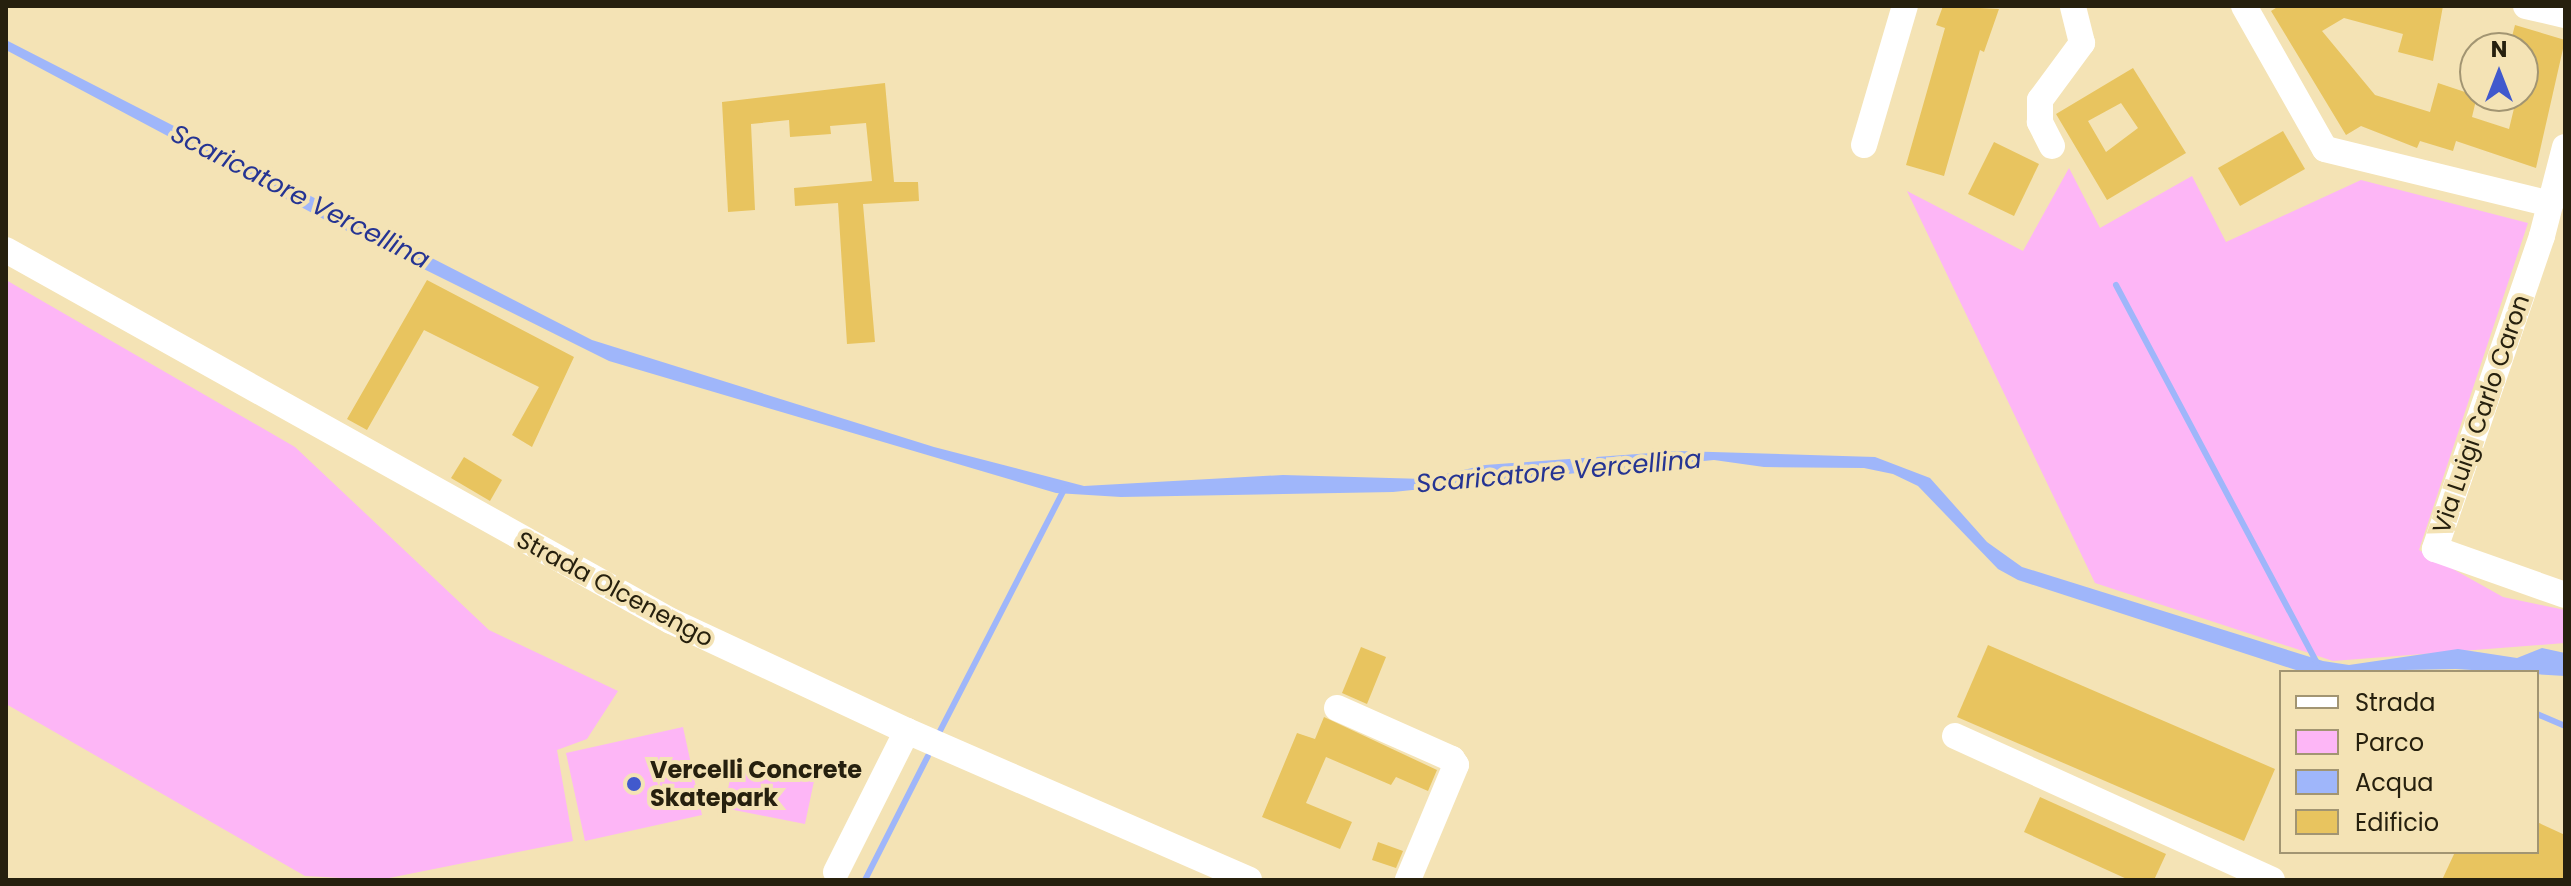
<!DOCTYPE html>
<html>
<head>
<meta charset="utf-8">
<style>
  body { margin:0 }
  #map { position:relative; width:2571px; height:886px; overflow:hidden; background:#f4e3b5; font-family:Poppins,sans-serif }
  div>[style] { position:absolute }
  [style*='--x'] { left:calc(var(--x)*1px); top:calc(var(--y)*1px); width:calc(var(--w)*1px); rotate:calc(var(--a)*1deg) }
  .green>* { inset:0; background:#fdb6f6 }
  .water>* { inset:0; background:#9fb6fa }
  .stream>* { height:6px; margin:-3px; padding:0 3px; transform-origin:3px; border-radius:3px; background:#9fb6fa }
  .building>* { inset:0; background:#e8c45f }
  .minor>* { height:26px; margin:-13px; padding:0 13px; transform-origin:13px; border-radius:13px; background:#fff }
  .dots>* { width:22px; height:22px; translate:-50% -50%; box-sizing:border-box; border:4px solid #f4e3b5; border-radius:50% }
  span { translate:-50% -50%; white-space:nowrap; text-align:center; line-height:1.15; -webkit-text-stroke:8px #f4e3b5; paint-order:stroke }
  .street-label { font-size:24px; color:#26200e }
  .poi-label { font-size:24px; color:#26200e; font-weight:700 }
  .left { translate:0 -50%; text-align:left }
  .water-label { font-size:26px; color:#253493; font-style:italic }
  .frame { position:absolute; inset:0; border:8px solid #26200e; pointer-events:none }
  .legend { position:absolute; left:2279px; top:670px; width:260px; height:184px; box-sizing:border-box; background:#f4e3b5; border:2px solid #a29572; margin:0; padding:10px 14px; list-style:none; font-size:24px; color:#26200e }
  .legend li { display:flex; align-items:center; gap:16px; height:40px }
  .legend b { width:40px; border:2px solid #a29572 }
  .north { position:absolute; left:2459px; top:32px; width:80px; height:80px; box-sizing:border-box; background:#f4e3b5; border:2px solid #a29572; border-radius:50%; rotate:0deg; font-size:22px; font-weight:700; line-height:32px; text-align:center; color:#26200e }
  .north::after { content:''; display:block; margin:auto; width:28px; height:36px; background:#4159cd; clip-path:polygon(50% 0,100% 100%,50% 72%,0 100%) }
</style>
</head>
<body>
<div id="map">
  <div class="green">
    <div style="clip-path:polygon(2069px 168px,2100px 228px,2192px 176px,2226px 242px,2361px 180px,2528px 223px,2419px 550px,2503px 597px,2565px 610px,2565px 643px,2333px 661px,2095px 583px,1907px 191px,2023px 251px)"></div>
    <div style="clip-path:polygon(6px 280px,295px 447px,489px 630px,618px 691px,587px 739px,557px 750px,573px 841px,379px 880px,305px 876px,6px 704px)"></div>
    <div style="clip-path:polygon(683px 727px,702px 815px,585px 841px,566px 753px)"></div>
    <div style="clip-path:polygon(733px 765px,814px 781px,805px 824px,724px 808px)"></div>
  </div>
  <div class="water">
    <div style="clip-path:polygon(6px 40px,592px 340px,934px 447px,1084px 486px,1283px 475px,1425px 479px,1485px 465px,1679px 451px,1875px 457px,1930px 478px,1987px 542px,2022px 567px,2323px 661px,2349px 665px,2458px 649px,2517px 658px,2542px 648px,2565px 653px,2565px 676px,2456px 669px,2302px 672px,2018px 580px,1998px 569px,1918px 486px,1893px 474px,1864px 468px,1764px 467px,1714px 460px,1632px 468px,1627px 473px,1606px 470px,1393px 492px,1121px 497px,1056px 493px,609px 361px,331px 223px,6px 50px)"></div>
  </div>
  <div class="stream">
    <div style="--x:2116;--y:285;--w:428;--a:62"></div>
    <div style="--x:2537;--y:714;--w:30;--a:23"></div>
    <div style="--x:940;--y:731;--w:273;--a:-62.8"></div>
    <div style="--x:865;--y:880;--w:139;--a:-63.1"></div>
  </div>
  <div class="building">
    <div style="clip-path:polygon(1943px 6px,1999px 9px,1984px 52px,1980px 50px,1944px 176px,1906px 165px,1945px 28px,1936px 25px)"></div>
    <div style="clip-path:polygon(2279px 6px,2443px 6px,2433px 61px,2398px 52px,2403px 34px,2344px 18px,2322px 31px,2375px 95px,2430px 112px,2438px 83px,2477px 96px,2472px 117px,2509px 129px,2517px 96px,2523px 96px,2523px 48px,2509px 48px,2515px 25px,2565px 40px,2536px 168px,2456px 141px,2453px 151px,2420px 141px,2417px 148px,2361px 126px,2346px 135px,2271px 11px)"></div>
    <div style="clip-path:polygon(evenodd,2133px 68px,2186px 153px,2107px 200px,2056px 114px,2133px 68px,2121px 103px,2138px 128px,2106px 152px,2088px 121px,2121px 103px)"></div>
    <div style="clip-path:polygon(885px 83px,894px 182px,918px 182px,919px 201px,863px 204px,875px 342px,847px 344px,838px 203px,795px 206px,794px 188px,872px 181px,866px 123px,830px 126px,831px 134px,790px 137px,789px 120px,751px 124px,755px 210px,728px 212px,722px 102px)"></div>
    <div style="clip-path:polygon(2283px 131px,2305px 169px,2240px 206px,2218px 168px)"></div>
    <div style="clip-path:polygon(1994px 142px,2039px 164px,2014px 216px,1968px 194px)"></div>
    <div style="clip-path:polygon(427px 280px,574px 357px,532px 447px,512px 435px,539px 387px,424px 330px,367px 430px,347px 419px)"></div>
    <div style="clip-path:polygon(464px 457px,502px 480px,490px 501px,451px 478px)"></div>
    <div style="clip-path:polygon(1988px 645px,2275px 769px,2244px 841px,1957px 717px)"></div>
    <div style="clip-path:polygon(1361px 647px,1386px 657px,1367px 704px,1342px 693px)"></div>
    <div style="clip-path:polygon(1324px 717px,1437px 770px,1428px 791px,1396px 777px,1391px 785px,1326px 757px,1306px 803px,1352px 822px,1340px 849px,1262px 817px,1297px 733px,1315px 739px)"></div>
    <div style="clip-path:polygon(2040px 797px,2166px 854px,2154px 880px,2129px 880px,2024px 832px)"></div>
    <div style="clip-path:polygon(2537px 822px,2565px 835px,2565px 880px,2442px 880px,2455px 852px,2537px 852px)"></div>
    <div style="clip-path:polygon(1378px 842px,1403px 851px,1396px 868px,1372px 860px)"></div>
  </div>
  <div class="minor">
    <div style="--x:2244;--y:6;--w:164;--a:60.5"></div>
    <div style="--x:2325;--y:149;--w:232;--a:13.7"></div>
    <div style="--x:2526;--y:6;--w:40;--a:13"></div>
    <div style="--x:1864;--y:145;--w:145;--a:-73.6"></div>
    <div style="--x:2052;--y:146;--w:27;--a:-117"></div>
    <div style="--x:2040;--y:122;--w:22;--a:-90"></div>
    <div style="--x:2040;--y:100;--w:71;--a:-53.6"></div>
    <div style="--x:2082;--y:43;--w:38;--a:-104"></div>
    <div style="--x:2565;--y:147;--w:92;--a:104.5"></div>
    <div style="--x:2542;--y:236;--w:331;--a:108.9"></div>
    <div style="--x:2435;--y:549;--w:138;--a:19.5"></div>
    <div style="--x:6;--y:250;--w:761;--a:29.16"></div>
    <div style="--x:671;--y:621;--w:260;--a:25"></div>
    <div style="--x:907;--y:731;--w:373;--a:23.5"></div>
    <div style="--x:1337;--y:708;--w:126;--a:23.9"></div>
    <div style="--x:1452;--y:759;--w:7;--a:56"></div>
    <div style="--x:1456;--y:765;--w:125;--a:112.7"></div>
    <div style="--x:1955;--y:736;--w:348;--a:24.4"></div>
    <div style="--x:836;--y:872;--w:158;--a:-63.3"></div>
  </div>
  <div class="dots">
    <div style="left:634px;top:784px;background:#4159cd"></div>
  </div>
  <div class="street-label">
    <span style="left:2481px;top:414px;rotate:-71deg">Via Luigi Carlo Caron</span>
    <span style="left:615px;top:589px;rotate:28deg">Strada Olcenengo</span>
  </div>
  <div class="poi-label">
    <span class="left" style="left:650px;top:784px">Vercelli Concrete<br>Skatepark</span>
  </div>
  <div class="water-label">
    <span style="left:300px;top:197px;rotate:27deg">Scaricatore Vercellina</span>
    <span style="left:1559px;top:472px;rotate:-5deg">Scaricatore Vercellina</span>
  </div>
  <div class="frame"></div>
  <ul class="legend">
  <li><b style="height:10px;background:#fff"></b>Strada</li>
  <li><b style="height:22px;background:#fdb6f6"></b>Parco</li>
  <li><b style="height:22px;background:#9fb6fa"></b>Acqua</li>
  <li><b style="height:22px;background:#e8c45f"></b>Edificio</li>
  </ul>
  <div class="north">N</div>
</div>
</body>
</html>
